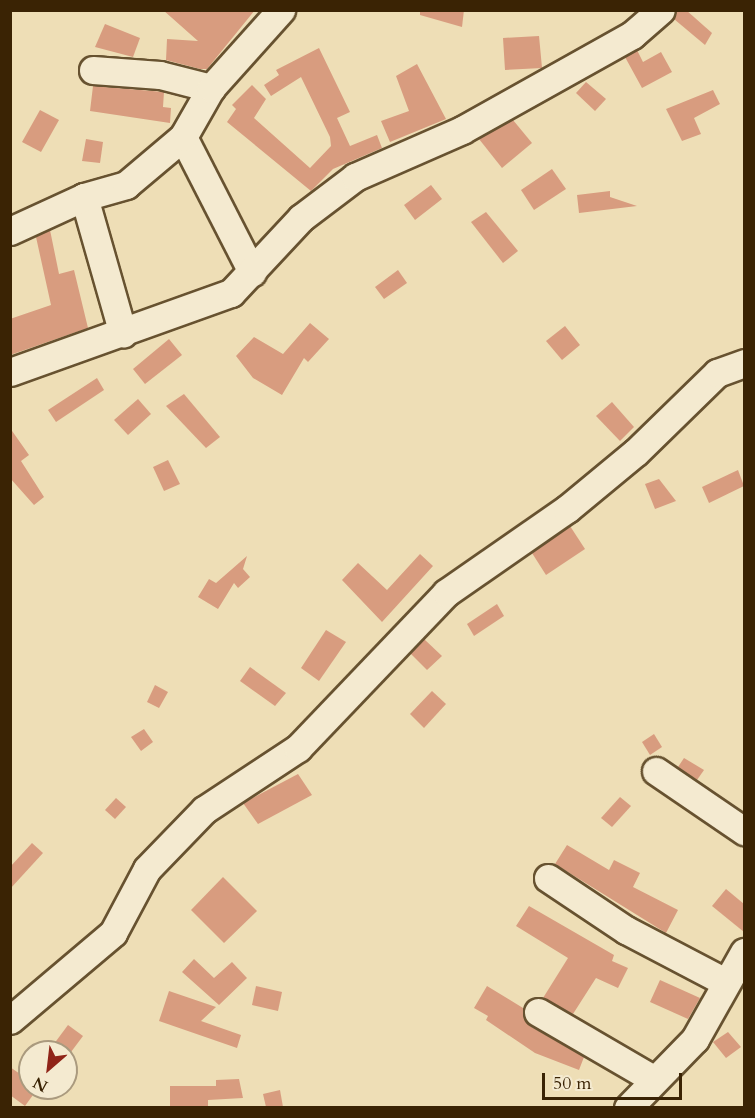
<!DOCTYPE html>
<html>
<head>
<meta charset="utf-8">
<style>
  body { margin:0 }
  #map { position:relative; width:755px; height:1118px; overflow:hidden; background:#eedeb6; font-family:Cardo,serif }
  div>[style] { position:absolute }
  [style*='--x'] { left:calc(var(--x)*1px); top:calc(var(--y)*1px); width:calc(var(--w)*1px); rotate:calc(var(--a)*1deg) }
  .building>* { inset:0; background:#d89c7f }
  .roads { filter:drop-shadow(2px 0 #675230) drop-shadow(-2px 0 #675230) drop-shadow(0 2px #675230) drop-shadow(0 -2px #675230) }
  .minor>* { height:27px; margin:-13.5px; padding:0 13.5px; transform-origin:13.5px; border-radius:13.5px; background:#f4ead0 }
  span { translate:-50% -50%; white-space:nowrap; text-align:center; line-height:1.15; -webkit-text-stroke:4.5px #f4ead0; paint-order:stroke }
  .frame { position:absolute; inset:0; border:12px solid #3a2304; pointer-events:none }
  .north { position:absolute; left:18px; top:1040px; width:60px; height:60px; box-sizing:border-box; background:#f4ead0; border:2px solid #aa9a7e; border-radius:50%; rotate:208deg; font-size:16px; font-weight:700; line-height:24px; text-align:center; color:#3a2304 }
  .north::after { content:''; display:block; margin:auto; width:21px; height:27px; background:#8f2418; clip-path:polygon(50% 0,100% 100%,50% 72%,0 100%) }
  .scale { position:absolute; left:542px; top:1073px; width:140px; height:27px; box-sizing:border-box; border:3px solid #3a2304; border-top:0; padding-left:8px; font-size:18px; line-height:21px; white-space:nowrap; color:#3a2304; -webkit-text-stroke:4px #f4ead0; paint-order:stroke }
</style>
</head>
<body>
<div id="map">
  <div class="building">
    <div style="clip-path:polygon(163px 10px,255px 10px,207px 69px,200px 69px,166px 60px,167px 39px,198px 41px)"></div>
    <div style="clip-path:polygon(420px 10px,464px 10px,462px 27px,420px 15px)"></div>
    <div style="clip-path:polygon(676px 10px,686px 10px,712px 33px,705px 45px,674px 19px)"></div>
    <div style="clip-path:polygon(105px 24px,140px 38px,133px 57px,95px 47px)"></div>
    <div style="clip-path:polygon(539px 36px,542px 68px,505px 70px,503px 38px)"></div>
    <div style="clip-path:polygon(319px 48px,350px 112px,337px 118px,350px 146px,377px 135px,382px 148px,333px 169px,311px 191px,227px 122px,236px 109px,232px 105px,252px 85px,266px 99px,254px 118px,310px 168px,331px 146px,330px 137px,301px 77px,271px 96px,264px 85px,279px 75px,276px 70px)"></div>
    <div style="clip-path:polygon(637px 50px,643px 62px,661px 52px,672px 72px,642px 88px,625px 57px)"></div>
    <div style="clip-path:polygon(417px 64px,446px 119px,390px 142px,381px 121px,409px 111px,396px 76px)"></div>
    <div style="clip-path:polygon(586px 82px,606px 99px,595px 111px,576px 93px)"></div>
    <div style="clip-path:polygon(93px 86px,164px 92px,163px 107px,171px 108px,170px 123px,90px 111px)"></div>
    <div style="clip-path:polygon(713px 90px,720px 104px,694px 118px,701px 134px,682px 141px,666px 109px)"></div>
    <div style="clip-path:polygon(40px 110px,59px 120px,41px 152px,22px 142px)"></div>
    <div style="clip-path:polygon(513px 120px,532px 143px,502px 168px,479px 139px)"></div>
    <div style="clip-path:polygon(86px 139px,103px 142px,100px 163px,82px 161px)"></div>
    <div style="clip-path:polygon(552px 169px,566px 189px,534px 210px,521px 190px)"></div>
    <div style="clip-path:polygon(431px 185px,442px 199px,415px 220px,404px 205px)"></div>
    <div style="clip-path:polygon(610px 191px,610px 197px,637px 206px,579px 213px,577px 195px)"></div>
    <div style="clip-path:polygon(486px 212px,518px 251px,503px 263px,471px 222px)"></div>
    <div style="clip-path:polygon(50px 230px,59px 274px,74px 270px,88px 328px,10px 355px,10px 319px,51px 305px,36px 237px)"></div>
    <div style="clip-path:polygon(398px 270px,407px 283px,384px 299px,375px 287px)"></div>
    <div style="clip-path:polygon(310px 323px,329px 339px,308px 362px,304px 358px,282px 395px,253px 378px,236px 356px,254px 337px,283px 354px)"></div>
    <div style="clip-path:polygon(565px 326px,580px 345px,562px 360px,546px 341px)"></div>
    <div style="clip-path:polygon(169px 339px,182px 355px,145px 384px,133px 369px)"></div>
    <div style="clip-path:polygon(97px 378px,104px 390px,56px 422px,48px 410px)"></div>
    <div style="clip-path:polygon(184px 394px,220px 437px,206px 448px,166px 406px)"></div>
    <div style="clip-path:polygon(138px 399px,151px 414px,128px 435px,114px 420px)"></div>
    <div style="clip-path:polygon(612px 402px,634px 427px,620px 441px,596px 416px)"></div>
    <div style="clip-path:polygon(10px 428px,29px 455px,21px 461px,44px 497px,34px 505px,10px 478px)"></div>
    <div style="clip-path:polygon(168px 460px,180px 484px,164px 491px,153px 467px)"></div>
    <div style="clip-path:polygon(738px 470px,744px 486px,709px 503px,702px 487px)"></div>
    <div style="clip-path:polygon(659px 479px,676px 501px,655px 509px,645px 484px)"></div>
    <div style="clip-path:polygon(570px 526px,585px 549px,546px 575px,532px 553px)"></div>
    <div style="clip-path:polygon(420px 554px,433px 566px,382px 622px,342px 580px,358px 563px,387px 590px)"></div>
    <div style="clip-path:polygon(247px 556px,243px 569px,250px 577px,238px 588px,234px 583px,218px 609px,198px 597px,209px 579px,216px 583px)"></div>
    <div style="clip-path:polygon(497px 604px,504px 616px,474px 636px,467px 624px)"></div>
    <div style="clip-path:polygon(326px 630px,346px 642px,319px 681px,301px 668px)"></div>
    <div style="clip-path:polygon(424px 639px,442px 656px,427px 670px,410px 653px)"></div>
    <div style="clip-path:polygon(250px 667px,286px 693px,275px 706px,240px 681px)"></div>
    <div style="clip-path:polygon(155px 685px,168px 692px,159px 708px,147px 702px)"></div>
    <div style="clip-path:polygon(432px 691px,446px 704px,424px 728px,410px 714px)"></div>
    <div style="clip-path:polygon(144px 729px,153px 742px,141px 751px,131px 737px)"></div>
    <div style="clip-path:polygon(654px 734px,662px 747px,650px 755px,642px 742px)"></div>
    <div style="clip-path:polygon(684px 758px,704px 770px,697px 780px,678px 767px)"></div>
    <div style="clip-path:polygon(298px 774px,312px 795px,258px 824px,243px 803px)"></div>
    <div style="clip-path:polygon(620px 797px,631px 806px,612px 827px,601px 818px)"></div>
    <div style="clip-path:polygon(116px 798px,126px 807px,115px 819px,105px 810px)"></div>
    <div style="clip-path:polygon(32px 843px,43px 853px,10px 889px,10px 867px)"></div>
    <div style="clip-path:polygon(567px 845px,609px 870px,614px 860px,640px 873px,633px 887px,678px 910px,666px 933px,555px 864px)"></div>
    <div style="clip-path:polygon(223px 877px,257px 911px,224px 943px,191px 910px)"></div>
    <div style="clip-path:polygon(726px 889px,744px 904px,744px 932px,712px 906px)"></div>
    <div style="clip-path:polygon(529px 906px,614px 955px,612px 961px,628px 968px,618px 988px,596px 978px,573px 1014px,543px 998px,568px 958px,516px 926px)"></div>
    <div style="clip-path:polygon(194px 959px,214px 978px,232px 962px,247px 978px,219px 1005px,182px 972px)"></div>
    <div style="clip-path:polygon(660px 980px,700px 998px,688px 1019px,650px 1002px)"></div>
    <div style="clip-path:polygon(256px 986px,282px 992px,278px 1011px,252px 1005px)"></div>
    <div style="clip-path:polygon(487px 986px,523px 1008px,530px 1026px,584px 1057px,579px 1070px,535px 1053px,486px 1020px,488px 1016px,474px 1008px)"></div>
    <div style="clip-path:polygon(169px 991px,216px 1007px,201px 1021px,241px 1035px,237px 1048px,159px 1021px)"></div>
    <div style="clip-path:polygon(68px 1025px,83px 1036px,71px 1052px,48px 1052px)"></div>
    <div style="clip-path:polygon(728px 1032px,741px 1047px,726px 1058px,713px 1042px)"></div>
    <div style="clip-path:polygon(10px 1067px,30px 1081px,30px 1088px,38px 1088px,25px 1106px,10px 1095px)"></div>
    <div style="clip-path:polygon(239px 1079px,243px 1098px,208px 1100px,208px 1107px,170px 1107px,170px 1086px,216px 1086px,216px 1080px)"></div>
    <div style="clip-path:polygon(280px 1090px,283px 1107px,266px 1107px,263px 1094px)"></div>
  </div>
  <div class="roads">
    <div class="minor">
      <div style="--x:93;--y:70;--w:67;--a:4.3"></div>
      <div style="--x:160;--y:75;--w:53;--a:14.3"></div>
      <div style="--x:183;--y:137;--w:152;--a:62.9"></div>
      <div style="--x:84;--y:197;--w:142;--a:74.1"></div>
      <div style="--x:10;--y:231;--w:81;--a:-24.7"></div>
      <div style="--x:84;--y:197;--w:44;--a:-15.9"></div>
      <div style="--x:126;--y:185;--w:75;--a:-40.1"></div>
      <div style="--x:183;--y:137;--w:56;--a:-60.3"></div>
      <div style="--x:211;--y:88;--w:105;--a:-48.1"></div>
      <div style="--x:10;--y:372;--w:235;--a:-19.7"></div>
      <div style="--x:231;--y:293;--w:103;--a:-47"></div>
      <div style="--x:301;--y:218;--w:68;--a:-37.2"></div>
      <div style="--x:355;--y:177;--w:117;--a:-23.7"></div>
      <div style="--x:462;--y:130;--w:195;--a:-29.2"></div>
      <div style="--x:632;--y:35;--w:38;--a:-41"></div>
      <div style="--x:656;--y:771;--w:107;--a:34.3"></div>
      <div style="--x:548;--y:878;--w:94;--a:33.7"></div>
      <div style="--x:626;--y:930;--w:112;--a:27.7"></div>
      <div style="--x:538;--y:1012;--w:133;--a:30.2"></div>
      <div style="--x:10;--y:1020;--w:135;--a:-40.2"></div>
      <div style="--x:113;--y:933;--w:72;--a:-62"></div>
      <div style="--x:147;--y:869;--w:82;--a:-46"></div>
      <div style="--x:204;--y:810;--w:113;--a:-33.4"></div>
      <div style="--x:298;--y:748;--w:214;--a:-46.3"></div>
      <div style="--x:446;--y:593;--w:147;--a:-34.8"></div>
      <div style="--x:567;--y:509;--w:89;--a:-39.6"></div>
      <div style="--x:636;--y:452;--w:113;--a:-44.3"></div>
      <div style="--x:717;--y:373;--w:29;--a:-20"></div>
      <div style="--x:628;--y:1108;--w:96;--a:-45.8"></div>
      <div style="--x:695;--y:1039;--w:100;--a:-60.6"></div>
    </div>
  </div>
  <div class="frame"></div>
  <div class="north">N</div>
  <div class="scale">50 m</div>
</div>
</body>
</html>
